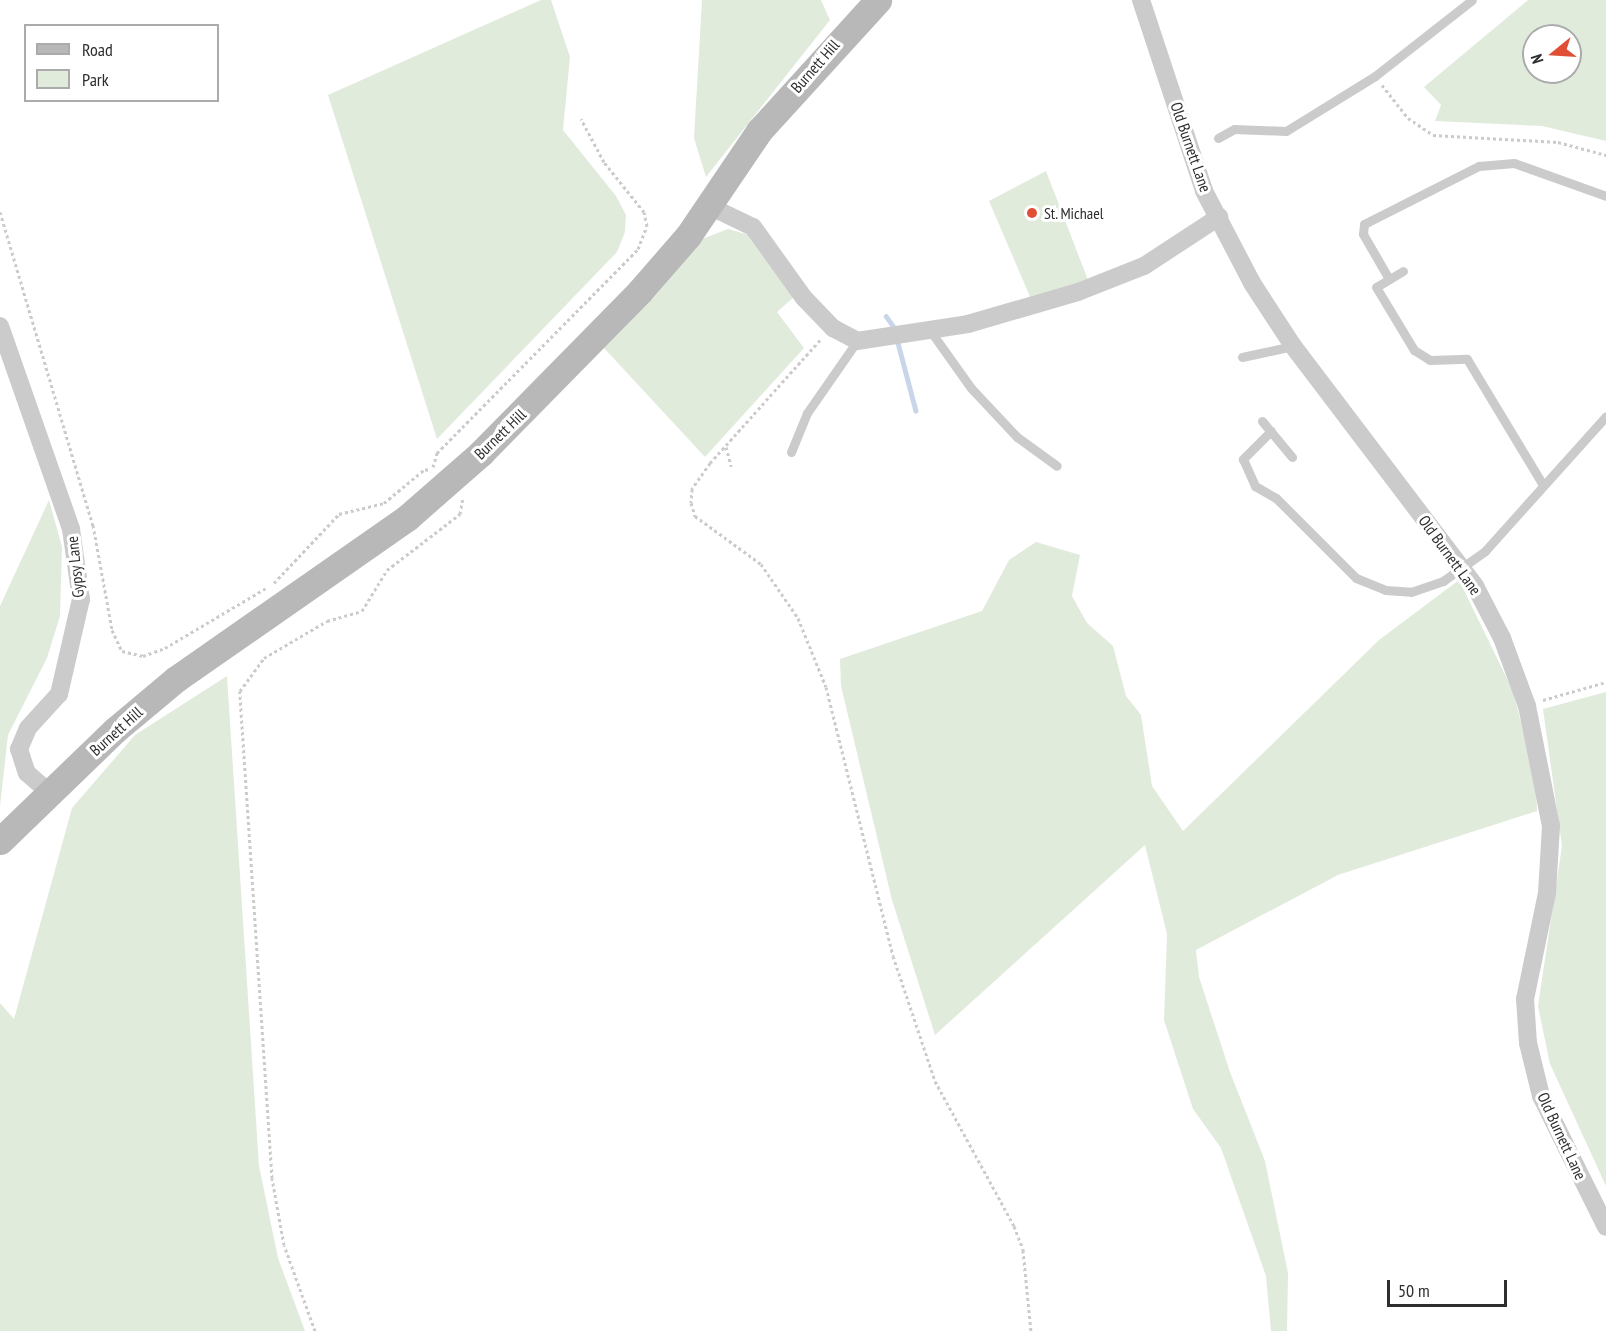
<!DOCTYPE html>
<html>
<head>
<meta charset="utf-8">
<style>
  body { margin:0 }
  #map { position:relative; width:1606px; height:1331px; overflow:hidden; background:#fff; font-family:"PT Sans Narrow",sans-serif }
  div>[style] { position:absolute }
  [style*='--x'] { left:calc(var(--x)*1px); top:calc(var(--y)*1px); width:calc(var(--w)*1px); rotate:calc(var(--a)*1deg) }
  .green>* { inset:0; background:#e1ebdc }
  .stream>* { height:4.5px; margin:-2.25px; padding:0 2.25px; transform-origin:2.25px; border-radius:2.25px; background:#c9d6ea }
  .path>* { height:3px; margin-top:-1.5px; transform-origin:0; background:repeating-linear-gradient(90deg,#cbcbcb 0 3px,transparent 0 6px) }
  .lane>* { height:9px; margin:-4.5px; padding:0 4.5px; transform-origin:4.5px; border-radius:4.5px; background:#cbcbcb }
  .street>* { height:18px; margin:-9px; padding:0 9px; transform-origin:9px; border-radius:9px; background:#cbcbcb }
  .secondary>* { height:27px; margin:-13.5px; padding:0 13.5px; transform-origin:13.5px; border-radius:13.5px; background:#b8b8b8 }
  .dots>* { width:16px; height:16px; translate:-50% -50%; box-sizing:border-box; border:3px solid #fff; border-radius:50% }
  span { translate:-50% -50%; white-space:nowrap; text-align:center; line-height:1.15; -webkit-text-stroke:6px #fff; paint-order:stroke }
  .street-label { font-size:16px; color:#2e2e2e }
  .poi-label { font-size:16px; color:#2e2e2e }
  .left { translate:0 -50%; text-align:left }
  .legend { position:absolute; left:24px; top:24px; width:195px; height:78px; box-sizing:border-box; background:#fff; border:2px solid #ababab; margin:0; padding:8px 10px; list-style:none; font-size:18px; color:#2e2e2e }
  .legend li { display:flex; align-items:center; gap:12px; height:30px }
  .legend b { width:30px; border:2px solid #ababab }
  .north { position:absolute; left:1522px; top:24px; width:60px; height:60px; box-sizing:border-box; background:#fff; border:2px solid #ababab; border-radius:50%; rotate:252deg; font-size:16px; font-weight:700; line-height:24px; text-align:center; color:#2e2e2e }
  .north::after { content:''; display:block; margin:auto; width:21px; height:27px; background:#e04f35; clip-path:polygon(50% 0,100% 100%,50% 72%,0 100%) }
  .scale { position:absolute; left:1387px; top:1280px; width:120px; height:27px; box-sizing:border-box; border:3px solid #2e2e2e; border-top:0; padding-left:8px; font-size:18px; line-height:21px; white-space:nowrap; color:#2e2e2e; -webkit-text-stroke:4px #fff; paint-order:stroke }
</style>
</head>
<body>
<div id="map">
  <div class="green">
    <div style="clip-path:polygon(541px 0,551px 0,570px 57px,563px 130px,616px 196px,626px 215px,625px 232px,617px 252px,437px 439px,328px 95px)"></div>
    <div style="clip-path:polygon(702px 0,821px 0,830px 20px,706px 177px,694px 138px)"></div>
    <div style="clip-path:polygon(evenodd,1528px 0,1606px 0,1606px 141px,1542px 126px,1435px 121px,1441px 105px,1424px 87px,1528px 0,1534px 36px,1570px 36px,1570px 72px,1534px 72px,1534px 36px)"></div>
    <div style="clip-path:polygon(1046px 171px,1088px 280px,1031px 299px,989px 201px)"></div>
    <div style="clip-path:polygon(728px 229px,749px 235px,794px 297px,777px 312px,804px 348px,705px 457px,603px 347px,702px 239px)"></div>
    <div style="clip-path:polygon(49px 500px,62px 547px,60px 616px,47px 658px,8px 735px,0 806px,0 606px)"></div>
    <div style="clip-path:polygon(1036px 542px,1080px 555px,1072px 596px,1087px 623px,1113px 646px,1126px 696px,1141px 715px,1152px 786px,1183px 831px,1379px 640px,1459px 580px,1513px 691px,1536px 782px,1537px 811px,1338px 875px,1196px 950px,1199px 977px,1230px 1072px,1265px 1161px,1288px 1273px,1287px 1331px,1271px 1331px,1266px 1276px,1221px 1148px,1193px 1109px,1164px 1020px,1167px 934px,1145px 845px,935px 1035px,892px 900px,841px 686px,840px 659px,982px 611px,1009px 560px)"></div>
    <div style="clip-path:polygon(227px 676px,259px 1166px,278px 1258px,305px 1331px,0 1331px,0 1003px,14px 1019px,72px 808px,135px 735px)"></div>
    <div style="clip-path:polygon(1606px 692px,1606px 1186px,1550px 1064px,1538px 1006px,1562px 846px,1543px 709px)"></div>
  </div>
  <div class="stream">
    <div style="--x:886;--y:316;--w:14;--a:54"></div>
    <div style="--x:897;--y:339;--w:74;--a:75.2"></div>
  </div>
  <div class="path">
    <div style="--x:1382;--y:85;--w:42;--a:51.8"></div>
    <div style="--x:1408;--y:118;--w:30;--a:34"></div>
    <div style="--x:1433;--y:135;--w:125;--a:3.2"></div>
    <div style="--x:1558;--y:142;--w:50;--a:15.2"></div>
    <div style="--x:0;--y:212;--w:327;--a:73.5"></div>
    <div style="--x:93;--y:525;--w:107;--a:79.7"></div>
    <div style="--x:112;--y:630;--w:23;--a:65"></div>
    <div style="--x:122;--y:651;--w:22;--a:13"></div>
    <div style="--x:143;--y:656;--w:23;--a:-20"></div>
    <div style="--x:165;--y:648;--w:117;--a:-30.7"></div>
    <div style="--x:820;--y:340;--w:165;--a:131.8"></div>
    <div style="--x:710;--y:463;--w:32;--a:125"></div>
    <div style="--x:692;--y:489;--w:14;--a:94"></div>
    <div style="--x:691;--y:503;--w:14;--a:73"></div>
    <div style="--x:695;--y:516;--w:82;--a:36"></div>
    <div style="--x:761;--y:564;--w:65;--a:55.6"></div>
    <div style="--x:798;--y:618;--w:74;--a:67.9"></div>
    <div style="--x:826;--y:687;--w:277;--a:76"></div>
    <div style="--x:893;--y:956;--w:132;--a:71.4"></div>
    <div style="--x:935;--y:1081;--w:165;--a:61.4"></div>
    <div style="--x:1014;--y:1226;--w:26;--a:69"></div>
    <div style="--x:1023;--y:1250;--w:81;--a:84.4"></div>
    <div style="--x:726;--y:447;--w:20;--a:75"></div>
    <div style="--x:433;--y:467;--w:15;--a:-74"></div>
    <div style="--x:437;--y:453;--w:286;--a:-45.4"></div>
    <div style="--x:638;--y:249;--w:25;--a:-69"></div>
    <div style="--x:647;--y:226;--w:14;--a:-102"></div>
    <div style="--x:644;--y:212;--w:64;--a:-128.7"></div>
    <div style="--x:604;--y:162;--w:49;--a:-118.1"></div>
    <div style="--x:274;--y:583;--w:95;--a:-46.7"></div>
    <div style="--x:339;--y:514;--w:46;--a:-13.7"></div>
    <div style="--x:384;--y:503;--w:53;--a:-39.7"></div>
    <div style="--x:425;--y:469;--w:6;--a:18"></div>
    <div style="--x:1543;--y:700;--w:66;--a:-15.9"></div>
    <div style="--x:315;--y:1331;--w:91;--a:-109.8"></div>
    <div style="--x:284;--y:1245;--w:68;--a:-100.2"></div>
    <div style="--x:272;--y:1178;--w:488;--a:-93.8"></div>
    <div style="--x:240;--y:691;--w:41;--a:-54"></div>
    <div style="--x:264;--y:658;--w:73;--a:-30.4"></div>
    <div style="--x:327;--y:621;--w:36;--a:-16"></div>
    <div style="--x:362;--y:611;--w:48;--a:-58.6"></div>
    <div style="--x:387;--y:570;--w:92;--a:-37.5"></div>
    <div style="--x:460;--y:514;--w:17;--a:-80"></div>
  </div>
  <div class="lane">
    <div style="--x:1218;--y:138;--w:18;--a:-29"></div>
    <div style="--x:1234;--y:129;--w:52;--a:2.2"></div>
    <div style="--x:1286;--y:131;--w:105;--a:-31.7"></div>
    <div style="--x:1375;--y:76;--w:123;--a:-38.1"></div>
    <div style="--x:1403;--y:271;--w:31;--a:149"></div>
    <div style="--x:1376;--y:287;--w:74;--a:58.9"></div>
    <div style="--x:1414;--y:350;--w:19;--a:32"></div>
    <div style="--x:1430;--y:360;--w:37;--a:-2"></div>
    <div style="--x:1467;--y:359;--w:147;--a:58.9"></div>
    <div style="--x:1389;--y:279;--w:52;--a:-120"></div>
    <div style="--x:1363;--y:234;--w:10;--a:-84"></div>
    <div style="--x:1364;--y:224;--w:129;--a:-26.8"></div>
    <div style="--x:1479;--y:166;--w:35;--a:-5"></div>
    <div style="--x:1514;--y:163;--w:98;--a:19.7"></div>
    <div style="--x:929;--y:329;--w:72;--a:54.6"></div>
    <div style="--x:971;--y:388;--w:67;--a:46.8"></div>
    <div style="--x:1017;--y:437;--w:49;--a:35.9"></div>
    <div style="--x:1242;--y:357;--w:52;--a:-12.2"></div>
    <div style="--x:1262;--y:421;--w:47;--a:50.2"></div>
    <div style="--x:1271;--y:431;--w:40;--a:135"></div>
    <div style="--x:1243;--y:459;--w:30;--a:66"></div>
    <div style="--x:1255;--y:486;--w:24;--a:30"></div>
    <div style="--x:1276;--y:498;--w:113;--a:45"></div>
    <div style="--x:1356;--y:578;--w:31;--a:22"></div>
    <div style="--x:1385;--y:590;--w:26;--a:4"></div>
    <div style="--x:1411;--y:592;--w:34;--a:-19"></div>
    <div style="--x:1443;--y:581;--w:52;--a:-35.5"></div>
    <div style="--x:1485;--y:551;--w:181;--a:-48.1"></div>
    <div style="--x:791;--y:452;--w:42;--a:-67.7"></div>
    <div style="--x:807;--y:413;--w:88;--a:-55.2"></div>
  </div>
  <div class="street">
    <div style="--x:1141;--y:0;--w:201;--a:71.7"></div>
    <div style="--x:1204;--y:191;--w:104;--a:62.4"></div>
    <div style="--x:1252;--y:283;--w:75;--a:56.9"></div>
    <div style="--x:1293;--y:346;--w:301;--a:52.8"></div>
    <div style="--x:1475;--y:586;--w:59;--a:62.6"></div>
    <div style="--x:1502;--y:638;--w:72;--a:69.8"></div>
    <div style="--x:1527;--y:706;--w:122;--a:78.7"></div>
    <div style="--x:1551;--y:826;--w:67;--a:93.4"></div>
    <div style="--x:1547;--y:893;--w:108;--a:101.7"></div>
    <div style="--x:1525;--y:999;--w:44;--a:86.1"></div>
    <div style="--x:1528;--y:1043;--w:55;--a:76.2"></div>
    <div style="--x:1541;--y:1096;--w:146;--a:63.6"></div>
    <div style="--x:707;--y:205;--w:51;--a:25.6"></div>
    <div style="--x:753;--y:227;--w:87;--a:54.3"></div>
    <div style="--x:804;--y:298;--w:42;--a:46"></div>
    <div style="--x:833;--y:328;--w:27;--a:28"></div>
    <div style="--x:857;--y:341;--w:112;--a:-8.7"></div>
    <div style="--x:968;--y:324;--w:115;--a:-16.2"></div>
    <div style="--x:1078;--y:292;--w:71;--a:-21.5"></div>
    <div style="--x:1144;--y:266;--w:90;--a:-33.2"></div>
    <div style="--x:0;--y:326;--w:215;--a:70.7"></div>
    <div style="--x:71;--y:529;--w:71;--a:81.9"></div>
    <div style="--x:81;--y:599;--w:98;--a:103"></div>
    <div style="--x:59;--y:694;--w:46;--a:132.4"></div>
    <div style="--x:28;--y:728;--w:23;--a:113"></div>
    <div style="--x:19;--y:749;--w:25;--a:72"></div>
    <div style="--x:27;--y:773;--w:30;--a:41"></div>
  </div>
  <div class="secondary">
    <div style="--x:0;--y:841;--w:160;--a:-44"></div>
    <div style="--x:115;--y:730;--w:80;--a:-39.9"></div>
    <div style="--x:176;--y:679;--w:283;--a:-34.9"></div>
    <div style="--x:408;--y:517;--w:97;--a:-41.2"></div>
    <div style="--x:481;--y:453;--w:227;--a:-45.5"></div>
    <div style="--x:640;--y:291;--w:73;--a:-48.9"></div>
    <div style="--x:688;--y:236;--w:127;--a:-55.9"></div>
    <div style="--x:759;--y:131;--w:177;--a:-47.7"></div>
  </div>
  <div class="dots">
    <div style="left:1032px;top:213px;background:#e04f35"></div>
  </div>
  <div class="street-label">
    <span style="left:815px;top:66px;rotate:-49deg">Burnett Hill</span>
    <span style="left:1191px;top:147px;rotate:71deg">Old Burnett Lane</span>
    <span style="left:500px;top:434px;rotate:-44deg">Burnett Hill</span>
    <span style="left:1450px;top:555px;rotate:54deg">Old Burnett Lane</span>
    <span style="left:75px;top:567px;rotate:-96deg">Gypsy Lane</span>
    <span style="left:116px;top:731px;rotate:-42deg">Burnett Hill</span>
    <span style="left:1562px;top:1136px;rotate:65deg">Old Burnett Lane</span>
  </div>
  <div class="poi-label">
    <span class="left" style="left:1044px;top:213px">St. Michael</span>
  </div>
  <ul class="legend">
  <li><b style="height:8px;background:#b8b8b8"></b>Road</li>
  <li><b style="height:16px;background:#e1ebdc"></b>Park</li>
  </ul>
  <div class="north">N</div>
  <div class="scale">50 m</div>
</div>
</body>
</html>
